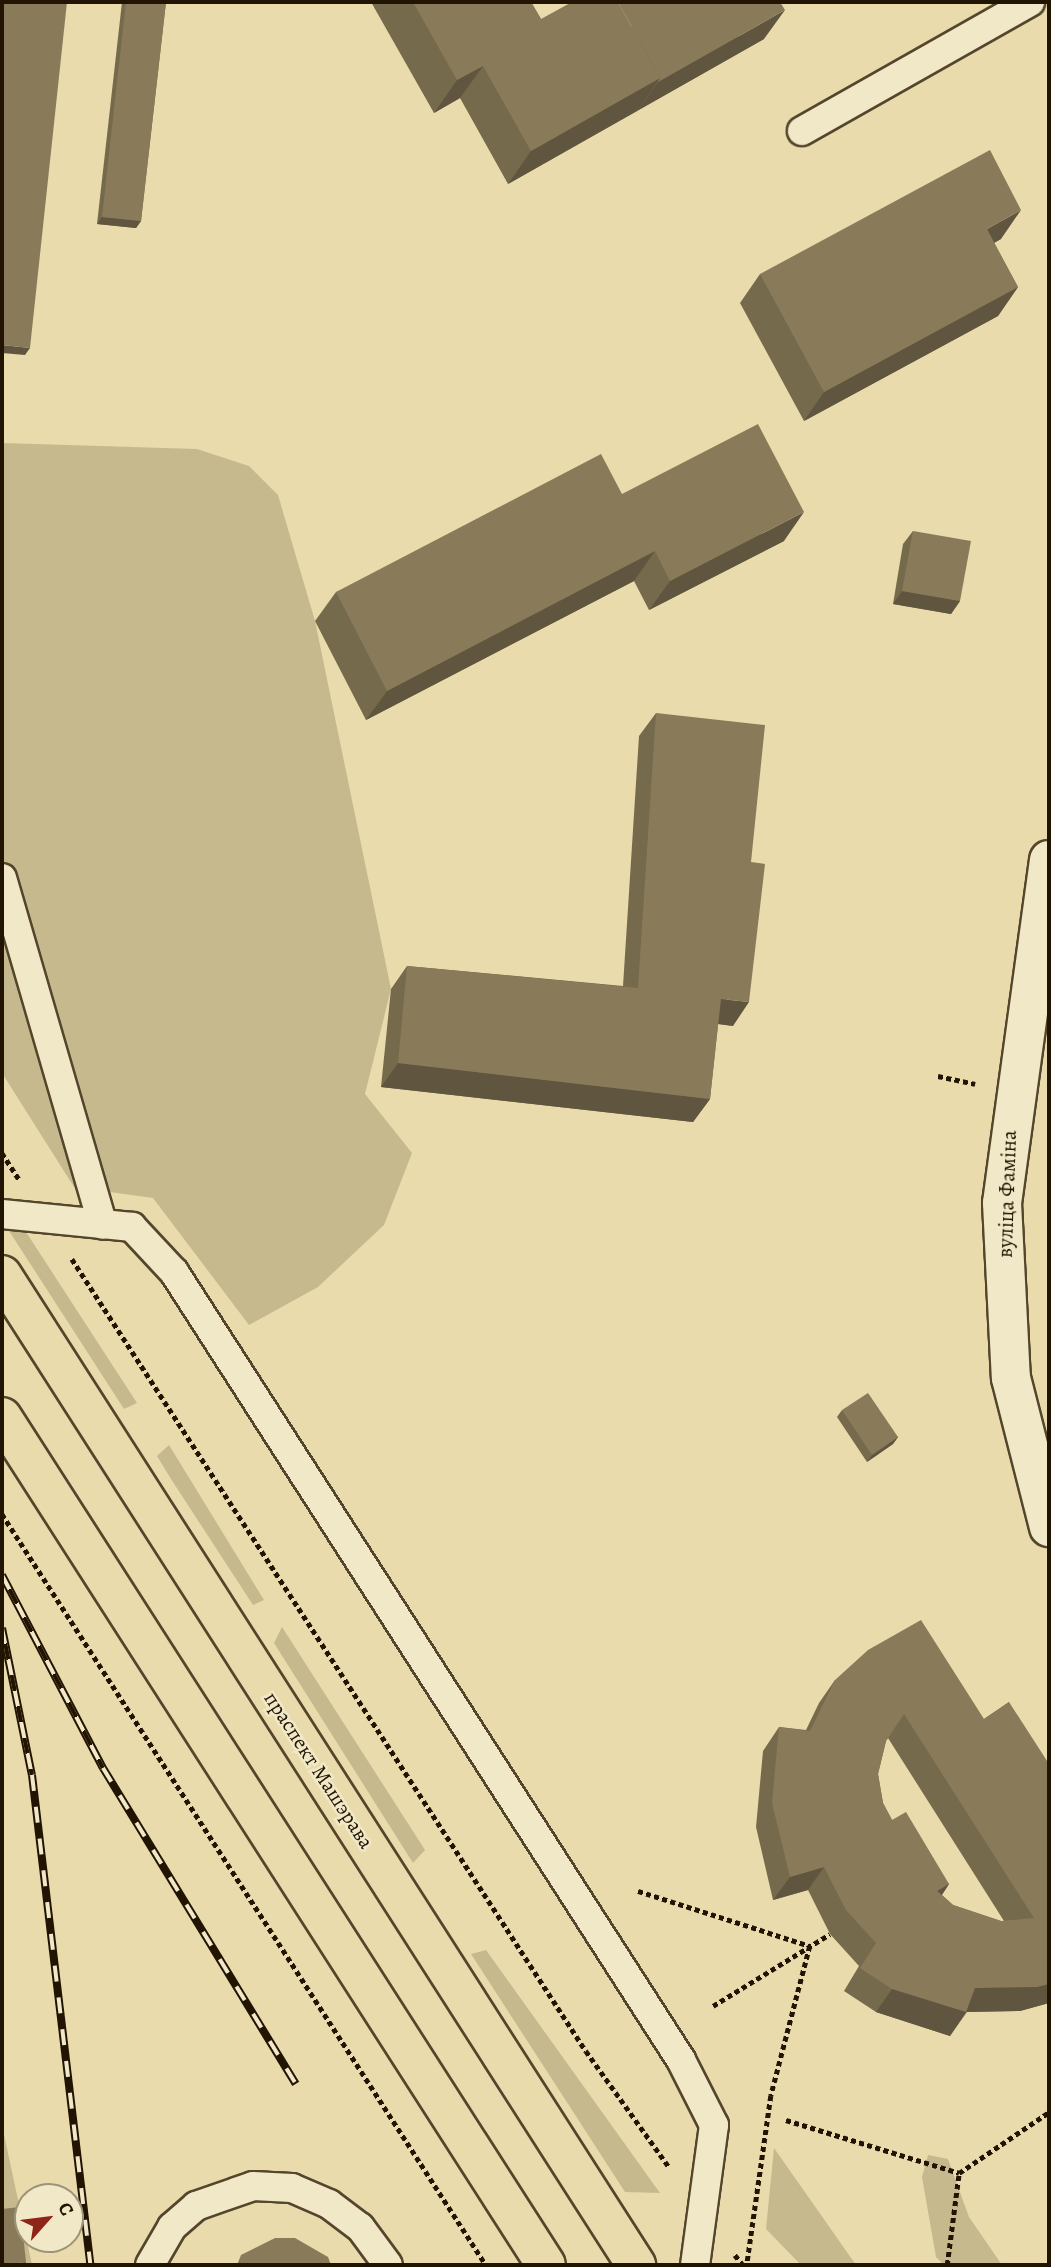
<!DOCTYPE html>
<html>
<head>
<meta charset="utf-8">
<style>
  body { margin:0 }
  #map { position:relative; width:1051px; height:2267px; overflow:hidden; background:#e9dbab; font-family:Alegreya,serif }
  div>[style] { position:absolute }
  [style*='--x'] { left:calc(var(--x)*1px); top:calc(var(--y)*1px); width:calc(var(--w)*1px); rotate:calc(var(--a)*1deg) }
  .green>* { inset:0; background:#c7b98e }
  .path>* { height:4.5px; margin-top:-2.25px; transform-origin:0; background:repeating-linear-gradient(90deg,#221402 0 5px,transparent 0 8.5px) }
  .roads { filter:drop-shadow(2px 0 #54462c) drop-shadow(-2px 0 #54462c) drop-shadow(0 2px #54462c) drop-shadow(0 -2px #54462c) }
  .service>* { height:28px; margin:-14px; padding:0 14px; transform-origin:14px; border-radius:14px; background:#f1e8c8 }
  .tertiary>* { height:38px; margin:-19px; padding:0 19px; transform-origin:19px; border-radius:19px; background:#f1e8c8 }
  .primary>* { height:38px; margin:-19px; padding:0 19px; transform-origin:19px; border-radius:19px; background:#e9dbab }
  .rail>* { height:8px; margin-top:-4px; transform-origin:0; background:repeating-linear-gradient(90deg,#f1e8c8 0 16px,#221402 0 32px); box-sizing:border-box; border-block:2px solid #221402 }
  .wall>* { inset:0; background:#766a4d }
  .shaded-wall>* { inset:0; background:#60563f }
  .building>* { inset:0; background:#897b5a }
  span { translate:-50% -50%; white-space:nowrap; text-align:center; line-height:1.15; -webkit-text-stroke:5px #f1e8c8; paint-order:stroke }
  .street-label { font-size:21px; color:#221402 }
  .frame { position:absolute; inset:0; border:4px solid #221402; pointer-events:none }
  .north { position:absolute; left:14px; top:2183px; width:70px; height:70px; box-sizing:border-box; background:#f1e8c8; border:2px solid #9e9379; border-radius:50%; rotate:62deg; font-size:19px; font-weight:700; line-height:28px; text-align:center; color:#221402 }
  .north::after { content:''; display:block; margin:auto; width:24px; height:32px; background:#8f2418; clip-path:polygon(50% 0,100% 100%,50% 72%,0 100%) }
</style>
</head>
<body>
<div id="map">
  <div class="green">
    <div style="clip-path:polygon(2px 443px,197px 449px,249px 466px,278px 495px,315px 621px,391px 989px,365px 1094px,412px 1153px,384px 1225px,318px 1287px,249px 1325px,153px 1198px,74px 1187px,2px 1073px)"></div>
    <div style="clip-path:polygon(2px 1195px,137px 1403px,124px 1409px,2px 1220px)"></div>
    <div style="clip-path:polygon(169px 1445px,264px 1600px,253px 1605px,171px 1479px,157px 1456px)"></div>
    <div style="clip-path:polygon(282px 1627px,425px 1850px,413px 1863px,274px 1643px)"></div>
    <div style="clip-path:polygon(486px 1950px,660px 2193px,625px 2192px,471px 1954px)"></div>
    <div style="clip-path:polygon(2px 2125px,32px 2265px,2px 2265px)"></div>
    <div style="clip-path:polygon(774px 2148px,856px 2265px,801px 2265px,766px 2229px)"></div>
    <div style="clip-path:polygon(928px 2155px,948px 2159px,969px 2217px,1002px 2265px,944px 2265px,936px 2257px,922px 2177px)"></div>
  </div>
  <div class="path">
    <div style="--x:938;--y:1076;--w:38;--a:12"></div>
    <div style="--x:2;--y:1153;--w:31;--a:57"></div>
    <div style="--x:72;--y:1259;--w:944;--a:57.02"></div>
    <div style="--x:586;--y:2051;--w:143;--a:54.4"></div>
    <div style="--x:2;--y:1514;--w:893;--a:57.2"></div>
    <div style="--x:638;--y:1891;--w:181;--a:17.7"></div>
    <div style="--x:810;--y:1946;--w:155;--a:104.6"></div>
    <div style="--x:771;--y:2096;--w:171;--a:98.1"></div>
    <div style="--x:713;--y:2006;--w:137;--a:-31.6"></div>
    <div style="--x:786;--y:2120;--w:181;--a:17"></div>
    <div style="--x:959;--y:2173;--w:109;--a:-34.1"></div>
    <div style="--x:735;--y:2255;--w:13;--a:51"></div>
    <div style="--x:947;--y:2265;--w:93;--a:-82.6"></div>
  </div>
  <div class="roads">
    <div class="service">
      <div style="--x:802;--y:131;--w:262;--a:-29.5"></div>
      <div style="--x:2;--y:878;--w:361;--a:73.8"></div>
      <div style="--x:2;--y:1214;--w:131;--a:5.7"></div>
      <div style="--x:132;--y:1227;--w:62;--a:47"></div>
      <div style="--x:174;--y:1272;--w:937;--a:57.24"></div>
      <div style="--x:681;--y:2060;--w:73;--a:63.1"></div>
      <div style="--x:714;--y:2125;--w:141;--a:97.7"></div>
      <div style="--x:150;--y:2265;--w:44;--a:-59.9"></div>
      <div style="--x:172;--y:2227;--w:32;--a:-41"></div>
      <div style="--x:196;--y:2206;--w:60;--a:-19.3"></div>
      <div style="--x:253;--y:2186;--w:39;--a:3"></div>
      <div style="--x:292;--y:2188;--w:40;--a:23.4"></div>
      <div style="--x:329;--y:2204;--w:39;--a:37"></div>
      <div style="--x:360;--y:2227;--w:47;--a:53.6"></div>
    </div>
    <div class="tertiary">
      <div style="--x:1049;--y:860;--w:346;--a:97.8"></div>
      <div style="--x:1002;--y:1203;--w:175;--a:87.1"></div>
      <div style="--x:1011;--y:1378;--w:154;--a:75.7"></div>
    </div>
    <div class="primary">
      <div style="--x:2;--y:1275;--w:1176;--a:57.36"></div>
      <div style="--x:2;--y:1417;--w:1007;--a:57.32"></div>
    </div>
  </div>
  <div class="rail">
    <div style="--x:2;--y:1575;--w:218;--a:62.4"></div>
    <div style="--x:103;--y:1768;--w:370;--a:58.6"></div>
    <div style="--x:2;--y:1628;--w:150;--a:78.5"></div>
    <div style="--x:32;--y:1775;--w:493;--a:83.2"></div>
  </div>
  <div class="wall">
    <div style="clip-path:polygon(122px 2px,166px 2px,141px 221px,136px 228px,97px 224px)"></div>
    <div style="clip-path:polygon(371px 2px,531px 2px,541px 19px,764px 39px,508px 184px,460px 98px,434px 113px)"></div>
    <div style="clip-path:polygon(1001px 239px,994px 243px,1018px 287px,998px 316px,804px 421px,740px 303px,760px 274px)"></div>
    <div style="clip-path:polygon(622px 494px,784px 541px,649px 610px,634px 581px,366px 720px,315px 621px,336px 592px)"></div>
    <div style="clip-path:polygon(913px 531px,960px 601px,951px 614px,893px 604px,903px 544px)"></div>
    <div style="clip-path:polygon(656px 713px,733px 1026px,718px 1024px,710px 1099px,693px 1122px,381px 1087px,391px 989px,407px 966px,623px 986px,639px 736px)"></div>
    <div style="clip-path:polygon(842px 1410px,898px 1437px,893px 1444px,867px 1462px,837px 1417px)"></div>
    <div style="clip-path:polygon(evenodd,835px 1680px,984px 1719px,1009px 1702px,1049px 2003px,1020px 2011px,967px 2012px,950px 2036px,876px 2012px,844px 1991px,859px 1966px,830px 1934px,808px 1890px,773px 1900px,756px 1827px,763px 1751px,779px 1727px,806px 1730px,819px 1703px,835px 1680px,888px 1738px,1004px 1921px,1001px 1921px,953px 1905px,942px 1895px,949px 1884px,892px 1820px,883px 1803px,878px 1774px,886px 1741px,888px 1738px)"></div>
  </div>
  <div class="shaded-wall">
    <div style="clip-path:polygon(785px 10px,764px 39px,637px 111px,658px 82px)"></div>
    <div style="clip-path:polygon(483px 66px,460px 98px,434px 113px,457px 80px)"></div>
    <div style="clip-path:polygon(660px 78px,637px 111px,508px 184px,531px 151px)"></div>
    <div style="clip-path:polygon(1021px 210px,1001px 239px,966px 258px,987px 229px)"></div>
    <div style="clip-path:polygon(102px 217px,141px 221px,136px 228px,97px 224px)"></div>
    <div style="clip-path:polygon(1018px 287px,998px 316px,804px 421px,824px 392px)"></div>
    <div style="clip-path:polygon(2px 345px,30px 348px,25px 355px,2px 353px)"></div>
    <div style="clip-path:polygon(804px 512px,784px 541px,649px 610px,670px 581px)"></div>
    <div style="clip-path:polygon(655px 551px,634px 581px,366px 720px,387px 691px)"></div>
    <div style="clip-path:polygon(902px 591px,960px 601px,951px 614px,893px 604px)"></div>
    <div style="clip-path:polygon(721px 999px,749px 1002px,733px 1026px,704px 1022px)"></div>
    <div style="clip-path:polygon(398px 1063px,710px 1099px,693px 1122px,381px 1087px)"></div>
    <div style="clip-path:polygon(898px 1437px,893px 1444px,867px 1462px,872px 1455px)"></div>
    <div style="clip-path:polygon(824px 1867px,808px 1890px,773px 1900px,790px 1877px)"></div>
    <div style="clip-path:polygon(949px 1884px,933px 1908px,937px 1891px)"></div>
    <div style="clip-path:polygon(1049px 1984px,1049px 2003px,1020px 2011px,963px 2012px,966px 2012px,950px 2036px,876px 2012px,892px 1989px,975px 1988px)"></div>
    <div style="clip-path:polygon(26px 2262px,24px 2265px,2px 2265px)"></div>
  </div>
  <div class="building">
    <div style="clip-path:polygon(2px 2px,67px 2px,30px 348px,2px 345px)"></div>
    <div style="clip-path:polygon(126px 2px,166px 2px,141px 221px,102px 217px)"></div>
    <div style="clip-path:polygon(413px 2px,531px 2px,541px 19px,572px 2px,618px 2px,660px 78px,531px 151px,483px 66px,457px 80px)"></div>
    <div style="clip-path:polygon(618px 2px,780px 2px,785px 10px,658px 82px,660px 78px)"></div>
    <div style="clip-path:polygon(990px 150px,1021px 210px,987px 229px,1018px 287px,824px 392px,760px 274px)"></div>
    <div style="clip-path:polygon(758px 424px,804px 512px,670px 581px,655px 551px,387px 691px,336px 592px,601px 454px,622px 494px)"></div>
    <div style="clip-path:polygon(913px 531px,971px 541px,960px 601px,902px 591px)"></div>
    <div style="clip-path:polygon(656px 713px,765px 725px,751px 862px,765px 864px,749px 1002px,721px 999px,710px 1099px,398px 1063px,407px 966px,638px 988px)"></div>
    <div style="clip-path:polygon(868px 1393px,898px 1437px,872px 1455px,842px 1410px)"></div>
    <div style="clip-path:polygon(evenodd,921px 1620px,984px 1719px,1009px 1702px,1049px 1764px,1049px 1984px,1037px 1987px,975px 1988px,966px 2012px,892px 1989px,860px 1968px,876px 1943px,846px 1910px,824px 1867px,790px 1877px,772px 1803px,779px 1727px,810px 1731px,835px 1680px,868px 1650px,921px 1620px,904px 1714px,1034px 1918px,1001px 1921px,953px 1905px,937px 1891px,949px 1884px,906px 1812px,892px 1820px,883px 1803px,878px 1774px,886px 1741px,904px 1714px)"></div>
    <div style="clip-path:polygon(20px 2207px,26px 2262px,2px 2265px,2px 2209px)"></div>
    <div style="clip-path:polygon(275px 2238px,295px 2238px,328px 2257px,331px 2265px,237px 2265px,241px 2255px)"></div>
  </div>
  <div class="street-label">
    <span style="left:1007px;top:1194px;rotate:-88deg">вуліца Фаміна</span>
    <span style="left:319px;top:1770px;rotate:57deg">праспект Машэрава</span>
  </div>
  <div class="frame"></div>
  <div class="north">С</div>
</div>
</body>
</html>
